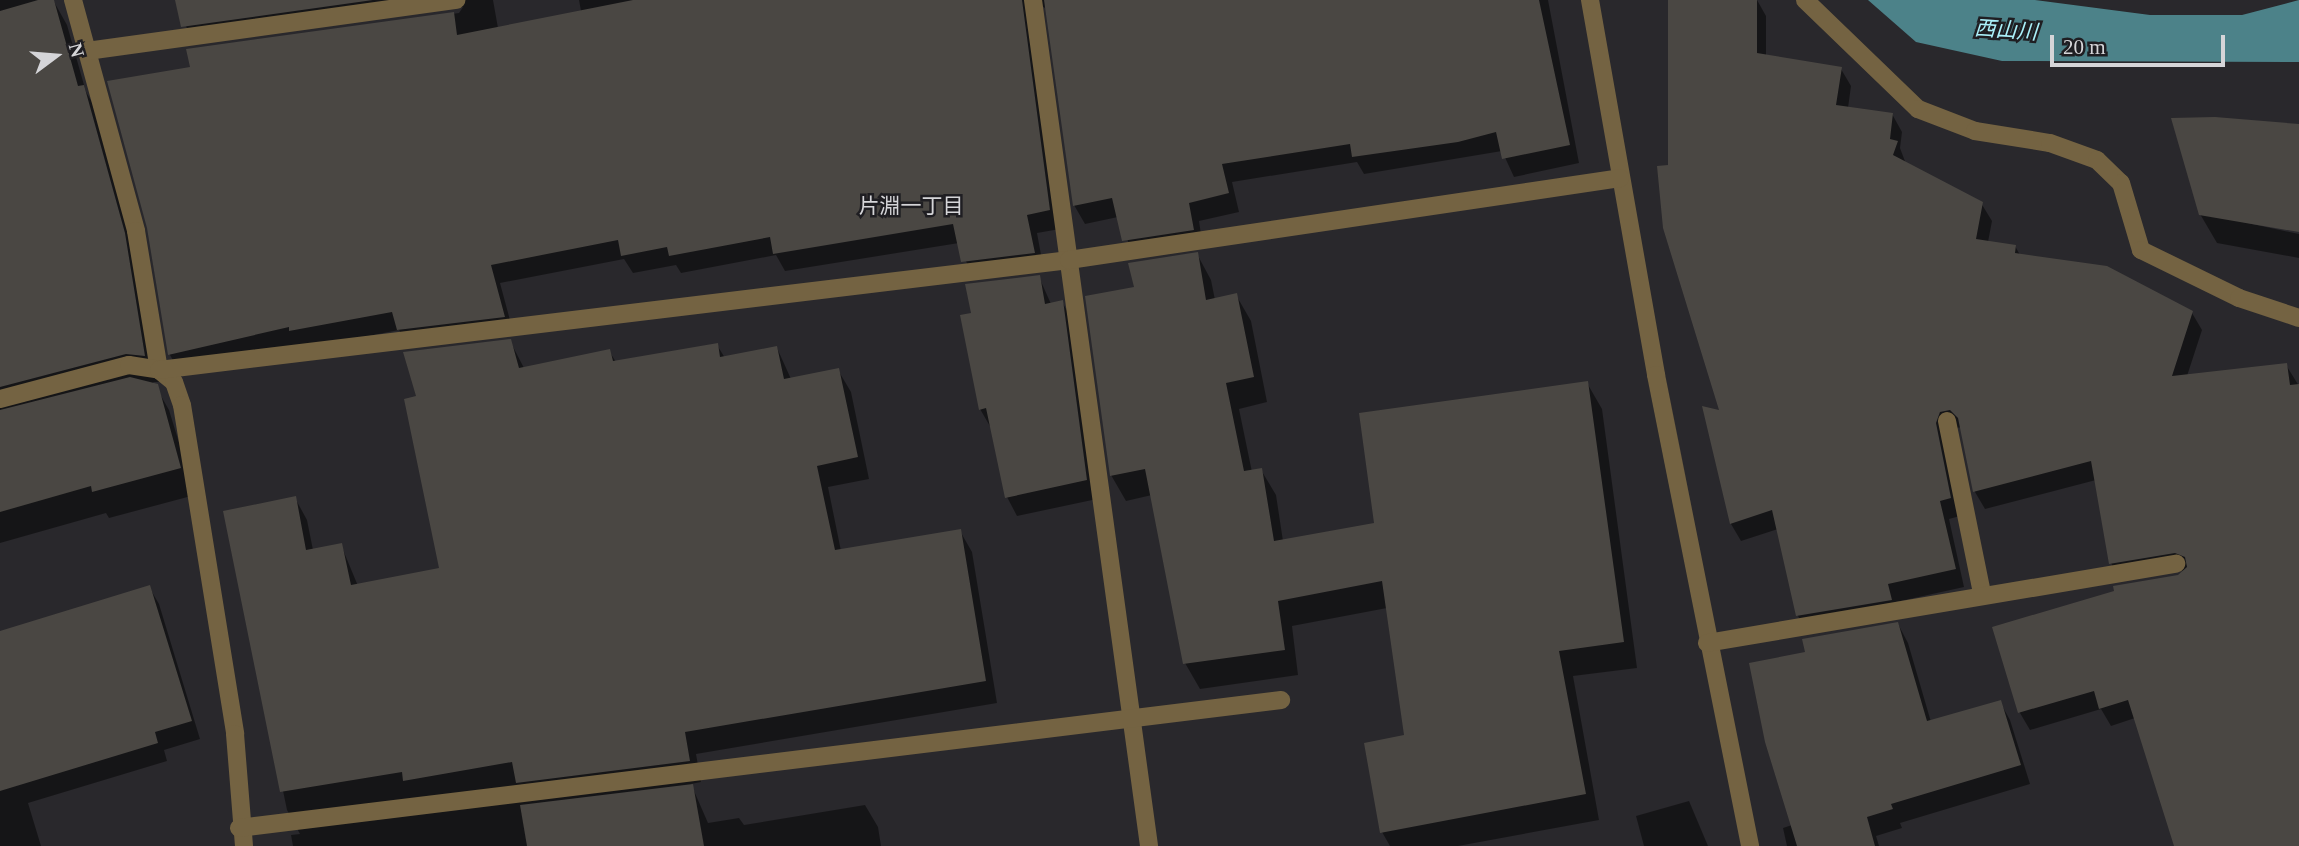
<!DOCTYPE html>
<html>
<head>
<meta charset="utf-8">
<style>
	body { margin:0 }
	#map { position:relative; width:2299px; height:846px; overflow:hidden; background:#29282c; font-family:"Times New Roman","Noto Sans JP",serif }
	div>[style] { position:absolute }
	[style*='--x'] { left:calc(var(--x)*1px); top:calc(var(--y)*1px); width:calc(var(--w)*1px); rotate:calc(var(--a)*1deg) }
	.water>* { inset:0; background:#4c8289 }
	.shadow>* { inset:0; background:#0007 }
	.building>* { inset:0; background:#4a4743 }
	.minor>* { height:18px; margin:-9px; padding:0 9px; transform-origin:9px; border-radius:9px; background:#746342 }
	span { translate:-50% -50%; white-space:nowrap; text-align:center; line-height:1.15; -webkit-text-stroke:5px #1f1e22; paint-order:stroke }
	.water-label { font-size:21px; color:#abf1fa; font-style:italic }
	.neighbourhood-label { font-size:21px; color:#d5d5d8 }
	.north { position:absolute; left:21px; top:21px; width:70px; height:70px; -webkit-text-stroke:5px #1f1e22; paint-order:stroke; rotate:74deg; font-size:19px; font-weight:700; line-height:28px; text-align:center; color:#d5d5d8 }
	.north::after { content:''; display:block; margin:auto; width:24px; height:32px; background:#d5d5d8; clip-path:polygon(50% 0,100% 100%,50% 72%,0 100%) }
	.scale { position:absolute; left:2050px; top:35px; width:175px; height:32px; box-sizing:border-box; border:4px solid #d5d5d8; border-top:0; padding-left:9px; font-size:21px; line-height:24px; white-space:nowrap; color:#d5d5d8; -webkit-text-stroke:5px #1f1e22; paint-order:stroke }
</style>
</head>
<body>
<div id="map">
	<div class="water">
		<div style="clip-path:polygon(1868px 0,2035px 0,2150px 15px,2242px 15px,2299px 0,2299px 62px,2002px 61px,1916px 42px)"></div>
	</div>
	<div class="shadow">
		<div style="clip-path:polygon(0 0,53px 0,67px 25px,86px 92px,99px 114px,139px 262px,159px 382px,153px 382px,169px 410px,195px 495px,109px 518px,106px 513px,0 543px)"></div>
		<div style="clip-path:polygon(176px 0,493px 0,498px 28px,581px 11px,579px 0,1548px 0,1579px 163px,1514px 177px,1502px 151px,1364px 174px,1357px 162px,1232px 182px,1239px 212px,1199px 221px,1203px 248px,1135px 258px,1118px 217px,1085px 224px,1074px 205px,1048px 10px,1042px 6px,1060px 229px,1037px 233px,1044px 271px,973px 279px,959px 243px,785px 271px,776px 255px,681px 273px,676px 265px,633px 273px,624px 259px,500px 283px,514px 335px,409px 347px,399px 330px,180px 373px,170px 355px,149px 228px,192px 68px,188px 50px,459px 13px,463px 7px,193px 44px)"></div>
		<div style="clip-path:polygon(1670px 0,1757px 0,1766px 16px,1766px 57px,1841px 69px,1851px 86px,1848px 108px,1892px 114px,1902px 132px,1900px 148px,1906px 164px,1981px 203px,1992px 221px,1988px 242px,2015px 246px,2020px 255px,2192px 313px,2202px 330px,2187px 376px,2286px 365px,2299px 386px,2299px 846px,2175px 846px,2135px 718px,2111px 726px,2101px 709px,2030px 730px,2020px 713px,1994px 628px,2179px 577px,2187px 570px,2121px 581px,2111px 563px,2096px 480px,1985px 509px,1975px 492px,1962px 427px,1950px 429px,1960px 516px,1949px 519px,1964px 587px,1896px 602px,1901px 618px,1808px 633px,1798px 616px,1778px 529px,1741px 541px,1731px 524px,1704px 409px,1721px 412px,1669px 166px)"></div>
		<div style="clip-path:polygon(2299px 126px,2299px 230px,2206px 214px,2299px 234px,2299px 258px,2217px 243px,2200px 214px)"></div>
		<div style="clip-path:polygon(1197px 254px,1211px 280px,1215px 300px,1236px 295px,1251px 321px,1267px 402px,1239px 409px,1252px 472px,1261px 470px,1276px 495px,1283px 541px,1376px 525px,1587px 383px,1602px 409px,1637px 668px,1573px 676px,1599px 820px,1458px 846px,1390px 846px,1382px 832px,1406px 737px,1387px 608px,1292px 626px,1298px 675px,1200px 689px,1185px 663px,1152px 495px,1126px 501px,1111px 475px,1136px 288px)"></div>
		<div style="clip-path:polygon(1039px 277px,1051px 304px,1062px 302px,1073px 321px,1097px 499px,1017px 516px,1007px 497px,991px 428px,980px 409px,974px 314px)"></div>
		<div style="clip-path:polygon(510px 341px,524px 368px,609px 351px,616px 362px,717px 345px,725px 358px,777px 348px,791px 379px,838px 370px,851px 392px,869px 479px,828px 487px,841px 551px,960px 531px,972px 552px,997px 703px,696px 754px,701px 782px,691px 784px,708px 823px,739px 818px,744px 825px,865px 805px,878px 827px,881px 846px,293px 846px,291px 835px,300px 834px,287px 810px,225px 512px,295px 498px,307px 520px,313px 550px,341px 545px,358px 586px,441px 569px,418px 398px)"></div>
		<div style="clip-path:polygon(149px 587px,159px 604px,200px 739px,164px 750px,167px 761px,28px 803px,41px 846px,0 846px,0 633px)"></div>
		<div style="clip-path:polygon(1898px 624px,1908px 643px,1931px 722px,2000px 702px,2010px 720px,2030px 784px,1900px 823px,1902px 828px,1876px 836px,1879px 846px,1787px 846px,1783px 828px,1792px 825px,1807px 654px)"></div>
		<div style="clip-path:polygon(1689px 801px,1708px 846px,1644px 846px,1636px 816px)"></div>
	</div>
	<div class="building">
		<div style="clip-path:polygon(38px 0,54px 0,78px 86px,84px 85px,125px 233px,145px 356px,126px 354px,0 387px,0 11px)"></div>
		<div style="clip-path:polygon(175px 0,373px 0,181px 27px)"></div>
		<div style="clip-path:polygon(633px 0,1022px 0,1050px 210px,1027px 215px,1035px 253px,961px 262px,953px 224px,773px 254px,770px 237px,669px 256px,667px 247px,621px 256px,618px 240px,491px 265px,505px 317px,397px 330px,392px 312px,289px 331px,289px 327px,168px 355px,147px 228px,107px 81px,190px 67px,186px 49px,454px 12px,457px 35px)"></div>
		<div style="clip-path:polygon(1044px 0,1539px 0,1570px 145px,1502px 159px,1496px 132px,1458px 142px,1352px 157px,1350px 144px,1222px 164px,1229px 193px,1189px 203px,1194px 230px,1122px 241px,1112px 198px,1073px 206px)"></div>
		<div style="clip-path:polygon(1668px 0,1757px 0,1757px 53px,1842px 67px,1836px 105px,1893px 113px,1890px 139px,1898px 141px,1893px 155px,1983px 202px,1976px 239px,2016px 245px,2015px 253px,2107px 266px,2193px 311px,2172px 376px,2287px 363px,2290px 385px,2299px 384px,2299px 846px,2174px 846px,2128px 700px,2099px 709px,2094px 691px,2018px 713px,1992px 627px,2114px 591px,2113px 586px,2178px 575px,2187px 567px,2185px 557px,2175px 553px,2109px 564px,2091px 461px,1973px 492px,1958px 418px,1950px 410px,1940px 412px,1936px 423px,1951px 498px,1940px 501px,1956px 569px,1888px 584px,1892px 600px,1796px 616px,1772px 510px,1730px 524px,1702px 406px,1719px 410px,1663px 228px,1657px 166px,1668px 165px)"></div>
		<div style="clip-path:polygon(2215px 117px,2299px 124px,2299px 232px,2199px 215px,2171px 118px)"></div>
		<div style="clip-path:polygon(1198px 252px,1206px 300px,1237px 293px,1254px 377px,1226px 383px,1244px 471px,1262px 468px,1274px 541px,1374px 523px,1359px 413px,1588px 381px,1624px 642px,1559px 651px,1586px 794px,1380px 833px,1364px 743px,1404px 735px,1382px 581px,1278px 601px,1285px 650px,1183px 664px,1145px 469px,1110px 476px,1085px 296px,1134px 287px,1128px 263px)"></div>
		<div style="clip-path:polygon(1040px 275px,1045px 304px,1063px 300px,1087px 480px,1005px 498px,986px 408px,979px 410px,960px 315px,971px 313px,965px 284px)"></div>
		<div style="clip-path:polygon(511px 339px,519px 368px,610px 349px,613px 361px,718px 343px,720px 357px,777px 346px,784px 379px,839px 368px,858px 457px,817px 466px,835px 550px,961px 529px,986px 681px,685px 732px,690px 761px,516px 783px,512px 762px,403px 781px,402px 772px,280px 792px,223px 511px,296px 496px,306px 550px,342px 543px,351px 585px,439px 568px,404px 399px,416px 396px,403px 352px)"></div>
		<div style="clip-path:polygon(130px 377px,158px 384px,181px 468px,92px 492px,91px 486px,0 512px,0 410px)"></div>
		<div style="clip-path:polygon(150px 585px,192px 721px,155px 732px,158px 743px,0 791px,0 631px)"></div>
		<div style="clip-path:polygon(1898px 622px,1927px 721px,2001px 700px,2021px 765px,1891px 804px,1893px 809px,1867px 817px,1875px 846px,1797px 846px,1765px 742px,1749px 663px,1805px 652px,1802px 639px)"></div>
		<div style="clip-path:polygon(693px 784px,704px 846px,527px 846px,520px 805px)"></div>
	</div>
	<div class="minor">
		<div style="--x:73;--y:0;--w:239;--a:74.7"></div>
		<div style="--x:136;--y:231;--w:141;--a:80.6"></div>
		<div style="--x:159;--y:370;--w:19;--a:39"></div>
		<div style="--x:174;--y:382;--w:24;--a:71"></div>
		<div style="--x:182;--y:405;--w:333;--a:80.8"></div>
		<div style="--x:235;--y:734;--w:112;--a:85.4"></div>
		<div style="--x:1033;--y:0;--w:854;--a:82.19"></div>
		<div style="--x:1590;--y:0;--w:381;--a:80"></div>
		<div style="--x:1656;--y:375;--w:480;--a:78.7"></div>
		<div style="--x:1805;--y:0;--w:157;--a:44"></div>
		<div style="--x:1918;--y:109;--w:61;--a:21.1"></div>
		<div style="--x:1975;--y:131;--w:76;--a:9.1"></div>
		<div style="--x:2050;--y:143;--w:50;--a:19.9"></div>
		<div style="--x:2097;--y:160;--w:33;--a:44"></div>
		<div style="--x:2121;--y:183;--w:70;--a:73.4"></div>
		<div style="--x:2141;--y:250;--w:109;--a:26.1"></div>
		<div style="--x:2239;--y:298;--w:63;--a:18.4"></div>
		<div style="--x:87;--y:51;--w:373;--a:-7.9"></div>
		<div style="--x:0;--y:399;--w:133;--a:-14.8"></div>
		<div style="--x:129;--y:365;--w:30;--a:9"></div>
		<div style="--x:159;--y:370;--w:917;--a:-6.89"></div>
		<div style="--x:1069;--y:260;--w:557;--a:-8.46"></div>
		<div style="--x:1947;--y:421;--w:176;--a:78.5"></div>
		<div style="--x:1707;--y:643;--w:476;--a:-9.6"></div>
		<div style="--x:239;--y:828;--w:1050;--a:-7"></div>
	</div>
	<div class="water-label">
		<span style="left:2006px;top:30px;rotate:4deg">西山川</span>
	</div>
	<div class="neighbourhood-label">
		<span style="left:911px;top:206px">片淵一丁目</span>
	</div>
	<div class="north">N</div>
	<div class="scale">20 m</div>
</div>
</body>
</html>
